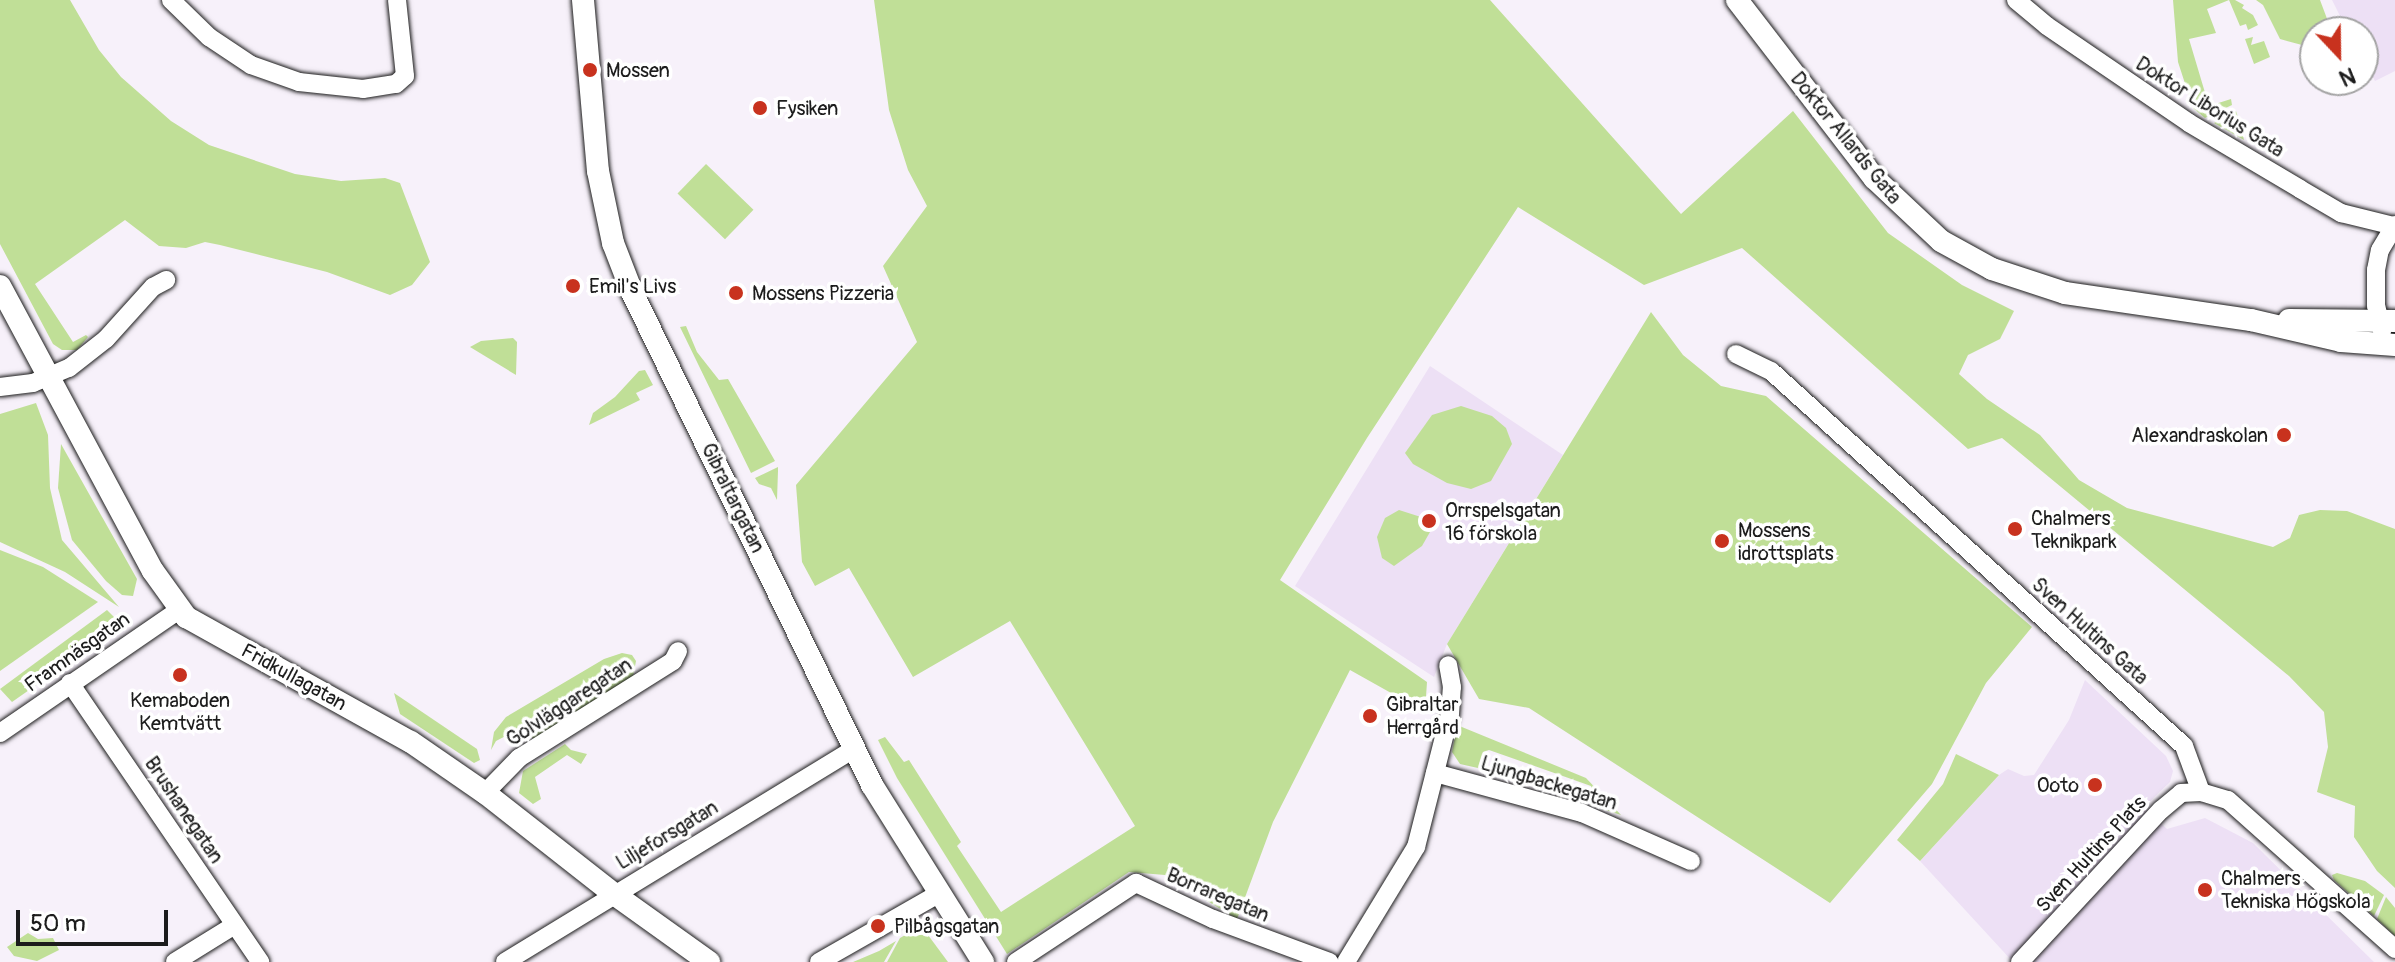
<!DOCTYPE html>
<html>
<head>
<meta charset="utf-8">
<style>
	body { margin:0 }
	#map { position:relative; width:2395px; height:962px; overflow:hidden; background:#f7f1fa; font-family:Pangolin,sans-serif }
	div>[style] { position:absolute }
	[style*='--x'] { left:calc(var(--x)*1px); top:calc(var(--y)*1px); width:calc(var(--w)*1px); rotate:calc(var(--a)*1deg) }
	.built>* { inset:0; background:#ede0f5 }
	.green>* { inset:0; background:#c0df97; transform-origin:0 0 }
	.roads { filter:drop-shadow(0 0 2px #1c1c1c) drop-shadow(0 0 2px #1c1c1c) }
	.minor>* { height:18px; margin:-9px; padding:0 9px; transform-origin:9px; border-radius:9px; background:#fff }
	.tertiary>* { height:22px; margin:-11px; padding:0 11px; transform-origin:11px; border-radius:11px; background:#fff }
	.dots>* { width:22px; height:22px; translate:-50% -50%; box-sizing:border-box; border:4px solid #fff; border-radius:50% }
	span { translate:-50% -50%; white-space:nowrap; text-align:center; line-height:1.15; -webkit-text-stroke:7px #fff; paint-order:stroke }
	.poi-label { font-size:20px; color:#1c1c1c }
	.left { translate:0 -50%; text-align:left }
	.right { translate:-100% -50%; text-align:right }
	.street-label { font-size:20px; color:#1c1c1c }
	.north { position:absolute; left:2299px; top:16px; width:80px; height:80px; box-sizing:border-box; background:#fff; border:2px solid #a4a4a4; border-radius:50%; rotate:158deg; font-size:22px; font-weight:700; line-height:32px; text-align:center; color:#1c1c1c }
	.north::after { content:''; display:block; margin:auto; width:28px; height:36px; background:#c8321e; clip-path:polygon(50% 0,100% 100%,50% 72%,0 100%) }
	.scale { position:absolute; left:16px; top:910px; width:152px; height:36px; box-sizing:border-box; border:4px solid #1c1c1c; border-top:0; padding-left:10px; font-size:24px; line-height:28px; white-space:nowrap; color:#1c1c1c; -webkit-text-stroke:6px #fff; paint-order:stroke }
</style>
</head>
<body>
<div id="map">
	<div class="built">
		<div style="clip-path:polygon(2332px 0,2395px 0,2395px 71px,2375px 81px,2363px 59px,2363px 32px,2348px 32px)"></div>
		<div style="clip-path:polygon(1430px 366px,1563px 455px,1447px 644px,1434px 677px,1295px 586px)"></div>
		<div style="clip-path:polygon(2085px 680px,2166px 756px,2173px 771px,2170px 782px,2144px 807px,2167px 829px,2205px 818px,2253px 843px,2374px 962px,2013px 962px,1920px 861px,1999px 775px,2008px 769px,2024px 776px,2034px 775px,2069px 720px)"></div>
	</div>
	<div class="green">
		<div style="clip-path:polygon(0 0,70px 0,99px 50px,121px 77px,171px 121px,209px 145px,295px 174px,341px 181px,385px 178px,400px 183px,430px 262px,412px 285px,390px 295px,327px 272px,220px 245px,205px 242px,186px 248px,159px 246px,125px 220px,35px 284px,73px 342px,86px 335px,88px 337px,77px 350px,62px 350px,53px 344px,0 244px)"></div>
		<div style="clip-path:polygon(874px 0,1490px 0,1681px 214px,1793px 111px,1888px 233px,1962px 285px,2014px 311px,2000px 339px,1968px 355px,1959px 374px,1987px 399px,2040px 435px,2079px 480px,2127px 508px,2273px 547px,2290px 538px,2299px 515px,2320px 510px,2347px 511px,2395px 529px,2395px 888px,2377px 871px,2354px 837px,2355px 806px,2317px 792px,2328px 747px,2324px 712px,2289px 676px,2002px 438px,1968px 449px,1742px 248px,1644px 285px,1518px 207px,1367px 438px,1280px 580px,1427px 682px,1425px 712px,1350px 670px,1273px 822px,1237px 919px,1165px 875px,1129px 872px,1007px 954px,897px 778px,878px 740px,885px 737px,904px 762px,909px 760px,961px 842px,957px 846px,1001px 912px,1135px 826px,1010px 621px,913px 677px,849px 568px,815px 586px,802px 562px,796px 485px,917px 342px,883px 266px,927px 206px,908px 170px,889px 110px)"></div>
		<div style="clip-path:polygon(2173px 0,2235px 0,2244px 5px,2242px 8px,2253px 15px,2258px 25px,2248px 30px,2246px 24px,2240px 26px,2229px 0,2207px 9px,2216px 33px,2189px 39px,2209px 106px,2231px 99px,2232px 105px,2205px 118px,2193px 108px,2178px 62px)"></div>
		<div style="clip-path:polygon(2256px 0,2320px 0,2332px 32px,2315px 32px,2315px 42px,2302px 45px,2280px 39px,2263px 5px)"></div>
		<div style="clip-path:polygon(2253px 37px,2251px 45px,2264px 41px,2270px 57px,2254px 64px,2245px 39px)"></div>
		<div style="clip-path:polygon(2236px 111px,2240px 124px,2244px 140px,2214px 123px)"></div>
		<div style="left:706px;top:164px;width:66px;height:41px;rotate:44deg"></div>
		<div style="clip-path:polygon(1651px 312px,1683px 355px,1721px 386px,1766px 396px,2032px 627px,1986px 683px,1932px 784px,1830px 903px,1529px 708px,1479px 699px,1447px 644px)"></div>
		<div style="clip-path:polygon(686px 326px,697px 352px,719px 380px,728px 379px,775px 461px,751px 473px,680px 327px)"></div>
		<div style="clip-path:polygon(513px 338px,517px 342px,516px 375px,470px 347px,481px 341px)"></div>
		<div style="clip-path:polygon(645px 370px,653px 385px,636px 393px,640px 400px,589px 425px,593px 413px,615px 397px,639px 371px)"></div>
		<div style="clip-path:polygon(36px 403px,48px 435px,50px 488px,62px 540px,119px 607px,65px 572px,0 542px,0 414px)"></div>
		<div style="clip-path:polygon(1461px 406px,1492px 416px,1506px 428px,1512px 444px,1491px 481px,1471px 489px,1447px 483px,1413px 464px,1405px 453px,1432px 415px)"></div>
		<div style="clip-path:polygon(61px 444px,137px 579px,133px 596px,122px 595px,106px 581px,72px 540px,58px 488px)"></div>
		<div style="clip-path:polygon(778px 467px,778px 471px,777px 500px,771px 488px,759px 484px,755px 478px)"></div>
		<div style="clip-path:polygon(1399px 510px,1424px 518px,1430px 532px,1422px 546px,1394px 566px,1382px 558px,1377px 537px,1385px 518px)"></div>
		<div style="clip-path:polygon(0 550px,43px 567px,98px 602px,0 671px)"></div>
		<div style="clip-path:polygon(107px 610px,122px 625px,12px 702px,0 689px)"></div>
		<div style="clip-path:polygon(622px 653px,632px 655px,636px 661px,632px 682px,535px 740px,521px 728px,496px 741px,491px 750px,494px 732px,506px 717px,604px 659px)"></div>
		<div style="clip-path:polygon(394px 693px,477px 749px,480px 760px,474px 763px,400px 714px)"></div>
		<div style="clip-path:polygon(1457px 725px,1586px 778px,1621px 815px,1590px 805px,1591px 786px,1489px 750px,1483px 752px,1478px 768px,1460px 764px,1452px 752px)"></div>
		<div style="clip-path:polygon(565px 744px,571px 750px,587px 754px,581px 764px,567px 755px,535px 777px,541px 799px,533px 804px,519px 793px,523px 771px)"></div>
		<div style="clip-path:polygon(1956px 754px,1999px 775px,1920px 861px,1897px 840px,1943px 784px)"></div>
		<div style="clip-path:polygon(2337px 873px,2365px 881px,2384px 895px,2374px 916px,2334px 880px,2332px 875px)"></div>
		<div style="clip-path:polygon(2386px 897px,2395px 908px,2395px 936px,2377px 919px)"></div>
		<div style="clip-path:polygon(28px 933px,38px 939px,53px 938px,59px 950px,37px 961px,14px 956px,7px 947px)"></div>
		<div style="clip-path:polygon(907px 934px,928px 935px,948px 962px,887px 962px,900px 938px)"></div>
		<div style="clip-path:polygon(896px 941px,884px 962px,853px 962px,879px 951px)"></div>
	</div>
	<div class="roads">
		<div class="minor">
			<div style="--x:171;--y:0;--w:53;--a:44.2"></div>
			<div style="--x:209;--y:37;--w:50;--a:33.7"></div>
			<div style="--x:251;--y:65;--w:51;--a:19.5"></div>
			<div style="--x:299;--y:82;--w:64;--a:6.2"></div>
			<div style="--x:363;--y:89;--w:33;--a:-9"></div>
			<div style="--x:396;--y:84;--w:12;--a:-42"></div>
			<div style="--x:405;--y:76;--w:76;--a:-96"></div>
			<div style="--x:2016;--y:0;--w:40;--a:40"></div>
			<div style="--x:2047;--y:26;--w:172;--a:34.3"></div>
			<div style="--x:2189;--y:123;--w:129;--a:30.7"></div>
			<div style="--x:2300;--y:189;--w:48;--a:30.3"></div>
			<div style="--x:2341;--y:213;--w:55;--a:13.8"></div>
			<div style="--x:2382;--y:331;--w:26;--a:-103"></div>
			<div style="--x:2376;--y:306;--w:36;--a:-90"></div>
			<div style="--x:2376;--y:270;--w:20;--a:-79"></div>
			<div style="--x:2380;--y:250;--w:29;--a:-59"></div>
			<div style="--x:1736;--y:354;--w:39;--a:26"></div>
			<div style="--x:1771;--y:371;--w:558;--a:42.24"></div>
			<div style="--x:2184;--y:746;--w:49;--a:69.7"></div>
			<div style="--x:0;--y:387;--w:33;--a:-7"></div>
			<div style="--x:33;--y:383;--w:39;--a:-23"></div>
			<div style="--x:69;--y:368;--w:47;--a:-38.1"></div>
			<div style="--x:106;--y:339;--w:70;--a:-47.9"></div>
			<div style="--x:153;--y:287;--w:15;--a:-28"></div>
			<div style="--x:70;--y:683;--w:338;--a:55.7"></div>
			<div style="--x:0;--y:733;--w:217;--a:-34.5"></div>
			<div style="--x:1435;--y:773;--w:152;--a:15.2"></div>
			<div style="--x:1582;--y:813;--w:119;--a:23.8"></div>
			<div style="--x:485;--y:793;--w:49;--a:-45.8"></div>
			<div style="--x:519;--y:758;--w:182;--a:-32.2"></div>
			<div style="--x:673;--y:661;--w:11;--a:-63"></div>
			<div style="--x:175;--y:962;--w:70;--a:-31.7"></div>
			<div style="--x:505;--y:962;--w:409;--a:-31.4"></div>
			<div style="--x:819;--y:962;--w:137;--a:-29.7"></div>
			<div style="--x:1016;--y:962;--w:144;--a:-33.4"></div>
			<div style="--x:1136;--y:883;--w:85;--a:25.1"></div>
			<div style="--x:1213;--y:919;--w:124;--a:20.3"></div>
			<div style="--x:1346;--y:962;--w:135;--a:-58.7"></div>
			<div style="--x:1416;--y:847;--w:137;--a:-75.7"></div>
			<div style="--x:1450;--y:714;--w:27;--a:-86"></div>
			<div style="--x:1452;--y:687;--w:22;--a:-100"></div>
			<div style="--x:2020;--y:962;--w:207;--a:-47.2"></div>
			<div style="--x:2161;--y:810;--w:26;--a:-40"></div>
			<div style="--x:2181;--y:793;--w:20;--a:-3"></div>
			<div style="--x:2201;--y:792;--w:28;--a:17"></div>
			<div style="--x:2228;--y:800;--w:224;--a:41.7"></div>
		</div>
		<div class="tertiary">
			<div style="--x:583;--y:0;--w:172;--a:85"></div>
			<div style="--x:598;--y:171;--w:74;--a:78.2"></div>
			<div style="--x:613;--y:243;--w:53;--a:68.8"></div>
			<div style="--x:632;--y:292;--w:548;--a:64.04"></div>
			<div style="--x:872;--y:785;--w:209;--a:57.9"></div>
			<div style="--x:1737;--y:0;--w:225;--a:52.4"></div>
			<div style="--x:1874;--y:178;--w:92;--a:43.2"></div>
			<div style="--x:1941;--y:241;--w:58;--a:28.8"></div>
			<div style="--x:1992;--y:269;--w:77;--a:18.2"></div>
			<div style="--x:2065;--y:293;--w:188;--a:8.3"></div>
			<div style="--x:2251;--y:320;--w:92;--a:13.1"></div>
			<div style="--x:2341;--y:341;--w:54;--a:4.2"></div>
			<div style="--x:0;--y:286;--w:323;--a:61.8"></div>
			<div style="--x:153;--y:571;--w:57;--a:54.3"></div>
			<div style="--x:186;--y:617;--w:257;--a:29.1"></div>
			<div style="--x:411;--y:742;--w:90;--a:34.6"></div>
			<div style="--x:485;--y:793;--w:164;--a:38.1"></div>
			<div style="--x:614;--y:894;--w:117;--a:35.6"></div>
			<div style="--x:2289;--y:320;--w:106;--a:0.5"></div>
		</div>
	</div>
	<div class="dots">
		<div style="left:590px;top:70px;background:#c8321e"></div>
		<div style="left:760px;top:108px;background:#c8321e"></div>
		<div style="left:573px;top:286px;background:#c8321e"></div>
		<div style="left:736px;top:293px;background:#c8321e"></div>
		<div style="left:2284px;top:435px;background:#c8321e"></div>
		<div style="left:1429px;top:521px;background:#c8321e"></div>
		<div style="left:2015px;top:529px;background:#c8321e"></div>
		<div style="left:1722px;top:541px;background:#c8321e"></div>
		<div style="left:180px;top:675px;background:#c8321e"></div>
		<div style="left:1370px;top:716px;background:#c8321e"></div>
		<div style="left:2095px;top:785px;background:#c8321e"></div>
		<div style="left:2205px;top:890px;background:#c8321e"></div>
		<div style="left:878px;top:926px;background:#c8321e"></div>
	</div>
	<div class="poi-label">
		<span class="left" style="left:606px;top:70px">Mossen</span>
		<span class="left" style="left:776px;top:108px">Fysiken</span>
		<span class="left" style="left:589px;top:286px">Emil's Livs</span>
		<span class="left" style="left:752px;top:293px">Mossens Pizzeria</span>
		<span class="right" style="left:2268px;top:435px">Alexandraskolan</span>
		<span class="left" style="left:1445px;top:522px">Orrspelsgatan<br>16 förskola</span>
		<span class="left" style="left:2031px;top:530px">Chalmers<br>Teknikpark</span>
		<span class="left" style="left:1738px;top:542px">Mossens<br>idrottsplats</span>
		<span style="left:180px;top:712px">Kemaboden<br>Kemtvätt</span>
		<span class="left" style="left:1386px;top:716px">Gibraltar<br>Herrgård</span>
		<span class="right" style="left:2079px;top:785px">Ooto</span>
		<span class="left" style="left:2221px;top:890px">Chalmers<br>Tekniska Högskola</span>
		<span class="left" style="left:894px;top:926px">Pilbågsgatan</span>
	</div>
	<div class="street-label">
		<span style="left:2210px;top:107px;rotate:32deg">Doktor Liborius Gata</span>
		<span style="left:1846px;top:138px;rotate:51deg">Doktor Allards Gata</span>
		<span style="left:733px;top:498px;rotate:64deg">Gibraltargatan</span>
		<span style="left:2090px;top:631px;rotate:42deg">Sven Hultins Gata</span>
		<span style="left:77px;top:652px;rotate:-35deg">Framnäsgatan</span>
		<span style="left:294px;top:677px;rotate:29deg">Fridkullagatan</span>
		<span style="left:569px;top:702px;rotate:-33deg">Golvläggaregatan</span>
		<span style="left:1549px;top:783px;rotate:17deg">Ljungbackegatan</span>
		<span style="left:184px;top:810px;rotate:56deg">Brushanegatan</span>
		<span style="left:667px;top:835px;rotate:-31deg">Liljeforsgatan</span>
		<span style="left:2091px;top:854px;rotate:-47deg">Sven Hultins Plats</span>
		<span style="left:1218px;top:895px;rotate:23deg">Borraregatan</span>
	</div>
	<div class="north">N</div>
	<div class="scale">50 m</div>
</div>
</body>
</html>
